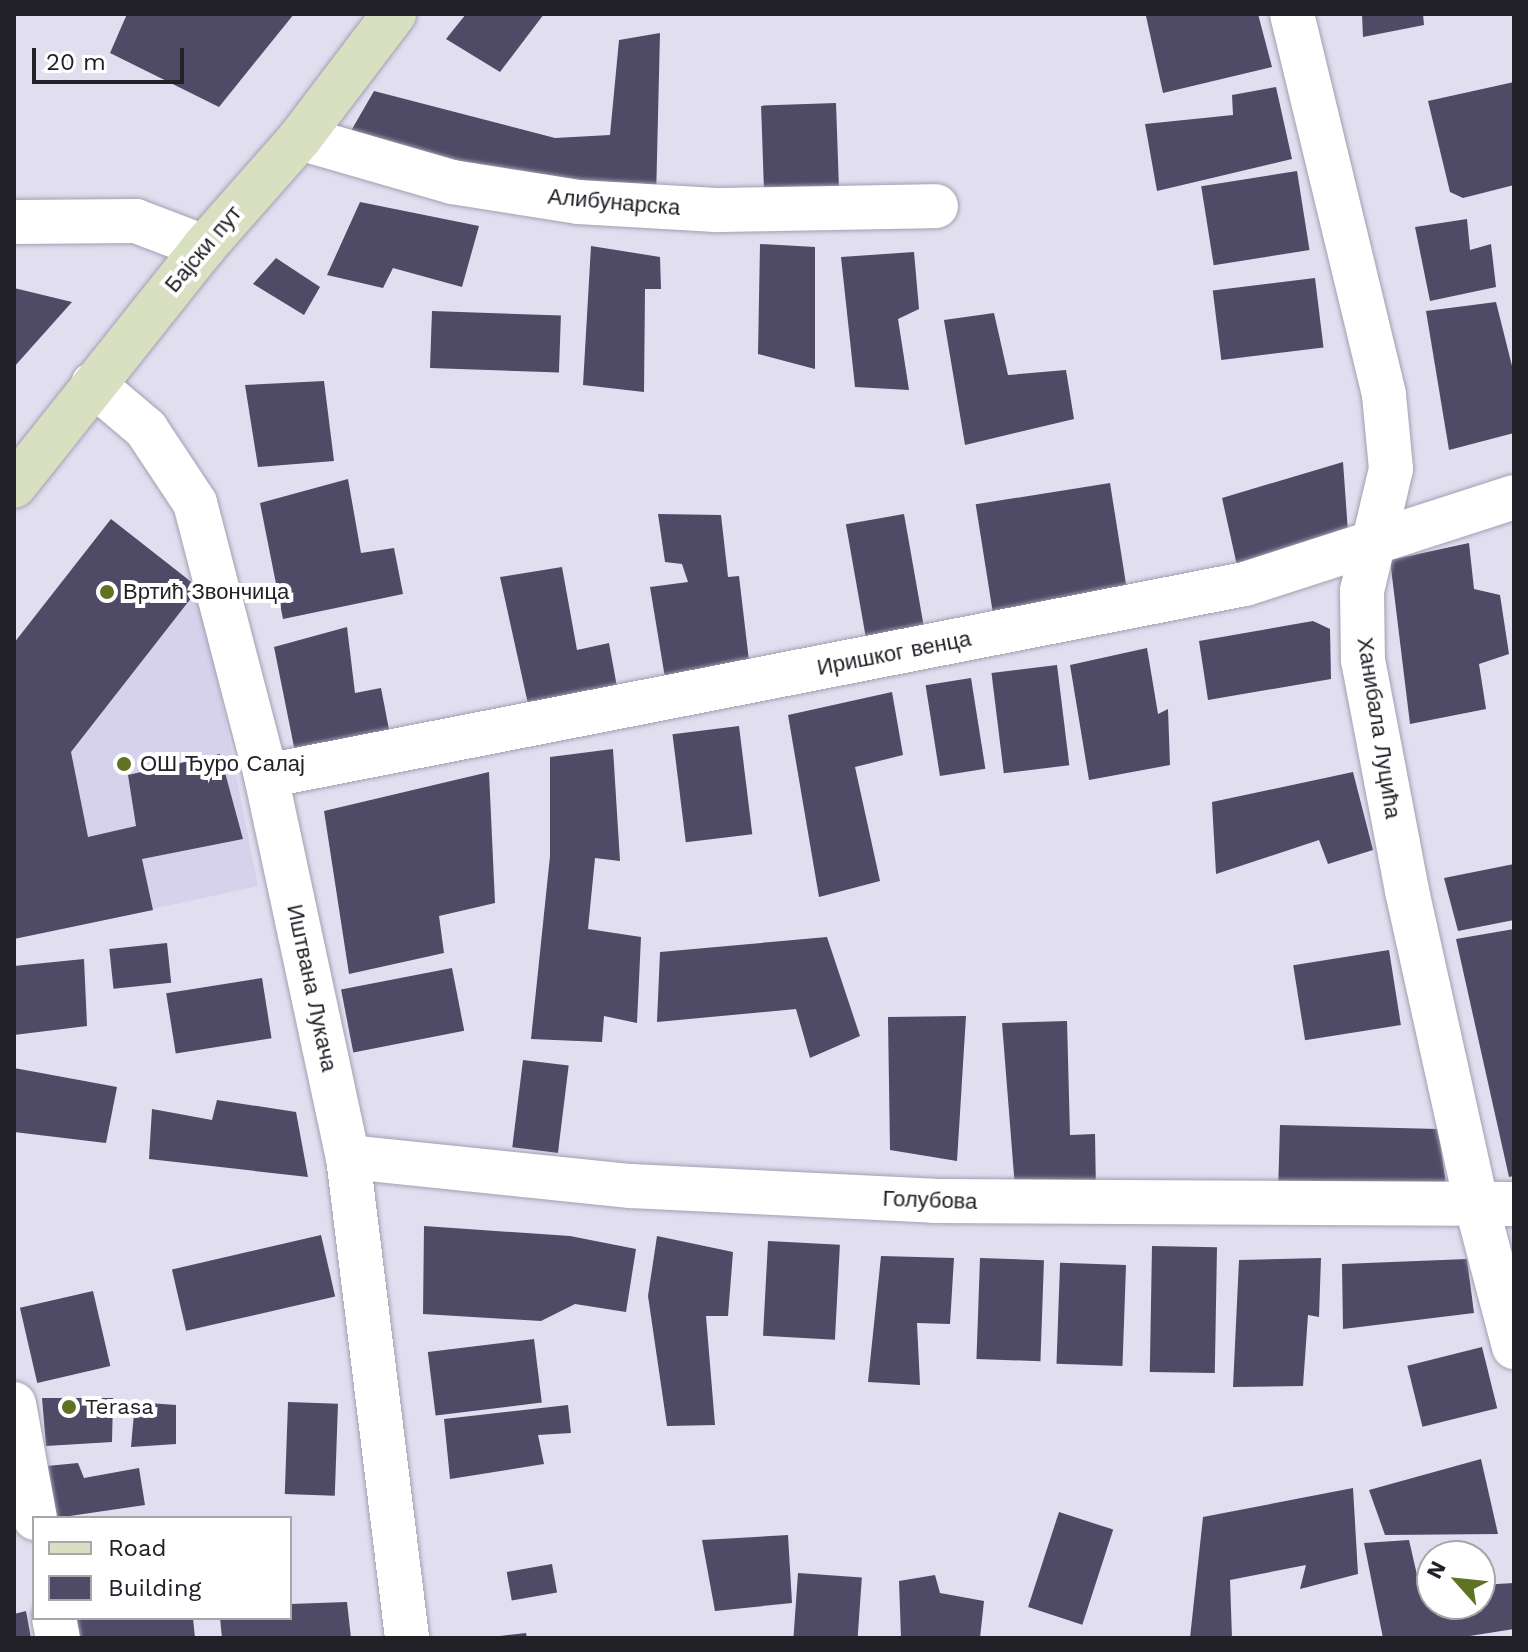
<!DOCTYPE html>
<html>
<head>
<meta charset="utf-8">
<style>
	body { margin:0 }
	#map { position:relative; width:1528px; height:1652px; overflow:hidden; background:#e1def0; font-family:"Work Sans",sans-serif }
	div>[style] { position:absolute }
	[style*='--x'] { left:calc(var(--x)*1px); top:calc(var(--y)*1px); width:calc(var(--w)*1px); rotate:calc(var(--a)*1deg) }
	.built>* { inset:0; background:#d6d2ec }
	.building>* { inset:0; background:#4f4a66; transform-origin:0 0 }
	.roads { filter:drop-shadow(0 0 2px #a19fb0) drop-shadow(0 0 2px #a19fb0) }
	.street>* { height:44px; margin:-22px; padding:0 22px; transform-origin:22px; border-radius:22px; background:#fff }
	.secondary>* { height:44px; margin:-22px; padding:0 22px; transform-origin:22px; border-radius:22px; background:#d8e0c1 }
	.dots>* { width:22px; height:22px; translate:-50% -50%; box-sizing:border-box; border:4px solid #fff; border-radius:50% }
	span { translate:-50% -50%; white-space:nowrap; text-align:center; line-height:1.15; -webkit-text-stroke:8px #fff; paint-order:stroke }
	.street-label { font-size:22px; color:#222128 }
	.poi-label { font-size:22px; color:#222128 }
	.left { translate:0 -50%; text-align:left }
	.frame { position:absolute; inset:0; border:16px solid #222128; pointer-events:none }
	.legend { position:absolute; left:32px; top:1516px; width:260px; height:104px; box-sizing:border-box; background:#fff; border:2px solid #a7a6a9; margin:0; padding:10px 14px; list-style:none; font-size:24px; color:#222128 }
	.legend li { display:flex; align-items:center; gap:16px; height:40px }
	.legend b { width:40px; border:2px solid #a7a6a9 }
	.north { position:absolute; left:1416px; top:1540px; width:80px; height:80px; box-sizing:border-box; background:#fff; border:2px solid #a7a6a9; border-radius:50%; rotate:297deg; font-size:22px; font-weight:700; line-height:32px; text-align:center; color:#222128 }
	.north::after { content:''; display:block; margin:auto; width:28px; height:36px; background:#607323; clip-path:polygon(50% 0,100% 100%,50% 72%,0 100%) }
	.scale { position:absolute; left:32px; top:48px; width:152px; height:36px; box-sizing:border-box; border:4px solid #222128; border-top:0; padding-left:10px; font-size:24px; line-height:28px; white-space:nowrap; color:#222128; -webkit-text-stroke:6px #fff; paint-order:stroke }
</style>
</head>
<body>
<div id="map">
	<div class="built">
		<div style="clip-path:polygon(111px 519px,199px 588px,258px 886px,14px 939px,14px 643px)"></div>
	</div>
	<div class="building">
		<div style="clip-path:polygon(127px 14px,294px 14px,219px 107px,110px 53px)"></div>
		<div style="clip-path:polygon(466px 14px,544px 14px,500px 72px,446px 39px)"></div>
		<div style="clip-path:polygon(1154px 14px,1258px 14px,1272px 67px,1163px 93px,1146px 16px)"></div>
		<div style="clip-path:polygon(1362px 14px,1423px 14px,1424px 25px,1363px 37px)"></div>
		<div style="clip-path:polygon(660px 33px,656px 199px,344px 143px,374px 91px,555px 138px,610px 135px,619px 40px)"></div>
		<div style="clip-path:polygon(1514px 82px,1514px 185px,1463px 198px,1450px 192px,1428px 101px)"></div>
		<div style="clip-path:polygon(1276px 87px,1292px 159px,1157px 191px,1145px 124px,1233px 115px,1232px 95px)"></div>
		<div style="left:836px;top:103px;width:94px;height:75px;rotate:88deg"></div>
		<div style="left:1297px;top:171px;width:80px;height:97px;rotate:81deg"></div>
		<div style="clip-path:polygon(360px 202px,479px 226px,462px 287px,393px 268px,383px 288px,327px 275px)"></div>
		<div style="clip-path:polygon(1467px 219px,1470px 250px,1491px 244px,1496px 287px,1430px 301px,1415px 227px)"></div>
		<div style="clip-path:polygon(760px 244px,815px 247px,815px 369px,758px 354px)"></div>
		<div style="clip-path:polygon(591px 246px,660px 257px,661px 289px,645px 289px,644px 392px,583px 385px)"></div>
		<div style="clip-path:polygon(914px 252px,919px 309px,898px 319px,909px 390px,855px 387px,841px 257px)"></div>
		<div style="clip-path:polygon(276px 258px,320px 287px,304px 315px,253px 284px)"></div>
		<div style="left:1315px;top:278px;width:70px;height:103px;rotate:83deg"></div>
		<div style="clip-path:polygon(14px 288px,72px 302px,14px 367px)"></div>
		<div style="clip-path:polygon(1496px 302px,1514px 374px,1514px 433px,1449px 450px,1426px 311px)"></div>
		<div style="left:432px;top:311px;width:129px;height:57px;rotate:2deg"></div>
		<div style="clip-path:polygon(994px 313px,1008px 375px,1066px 370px,1074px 419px,965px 445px,944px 320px)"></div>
		<div style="clip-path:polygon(324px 381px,334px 461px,258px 467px,245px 385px)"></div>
		<div style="clip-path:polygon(1343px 462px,1348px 532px,1238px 570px,1222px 498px)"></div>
		<div style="clip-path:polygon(348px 479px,361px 553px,394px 548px,403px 594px,283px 619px,260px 503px)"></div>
		<div style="left:1110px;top:483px;width:109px;height:136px;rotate:81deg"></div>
		<div style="clip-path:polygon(658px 514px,721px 515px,728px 577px,739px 576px,749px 661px,665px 678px,650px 587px,688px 582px,682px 564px,665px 562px)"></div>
		<div style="left:904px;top:514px;width:121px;height:59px;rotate:80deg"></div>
		<div style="clip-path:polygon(111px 519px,199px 588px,71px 752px,88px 837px,136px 826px,128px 775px,220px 754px,243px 839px,142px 859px,153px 910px,14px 939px,14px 643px)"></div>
		<div style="clip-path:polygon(1469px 543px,1474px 589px,1500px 595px,1509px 654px,1479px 664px,1486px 709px,1410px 724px,1390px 560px)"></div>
		<div style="clip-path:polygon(562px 567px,577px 650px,609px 643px,617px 687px,530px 713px,500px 577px)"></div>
		<div style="clip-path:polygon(1313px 621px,1330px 629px,1331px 679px,1208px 700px,1199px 641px)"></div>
		<div style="clip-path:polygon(347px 627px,355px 693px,381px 688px,391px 740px,297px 762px,274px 647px)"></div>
		<div style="clip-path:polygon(1147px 648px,1158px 714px,1168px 709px,1170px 765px,1089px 780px,1070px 665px)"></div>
		<div style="left:1057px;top:665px;width:101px;height:66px;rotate:83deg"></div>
		<div style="left:971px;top:678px;width:92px;height:46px;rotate:81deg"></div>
		<div style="clip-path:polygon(892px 692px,903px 755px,855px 767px,880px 881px,819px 897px,788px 715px)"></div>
		<div style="left:739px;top:726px;width:109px;height:67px;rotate:83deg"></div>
		<div style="clip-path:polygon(613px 749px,620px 861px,595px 858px,588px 929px,641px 937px,637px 1023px,604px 1016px,602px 1042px,531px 1039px,550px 856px,550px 757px)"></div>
		<div style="clip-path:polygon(489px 772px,495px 903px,439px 916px,444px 953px,349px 974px,324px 811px)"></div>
		<div style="clip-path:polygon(1353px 772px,1373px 850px,1328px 864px,1319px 840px,1216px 874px,1212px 802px)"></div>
		<div style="clip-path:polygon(1514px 864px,1514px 920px,1458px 931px,1444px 878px)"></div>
		<div style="clip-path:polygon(1514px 929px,1514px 1176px,1509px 1177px,1456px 939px)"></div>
		<div style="clip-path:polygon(827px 937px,860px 1036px,810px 1058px,796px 1009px,657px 1022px,660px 952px)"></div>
		<div style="left:167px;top:943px;width:40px;height:58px;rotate:84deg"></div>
		<div style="left:1389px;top:950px;width:76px;height:97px;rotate:81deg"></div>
		<div style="clip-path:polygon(84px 959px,87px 1026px,14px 1035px,14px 966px)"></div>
		<div style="left:452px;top:968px;width:64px;height:113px;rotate:79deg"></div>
		<div style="left:262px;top:978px;width:61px;height:97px;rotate:81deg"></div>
		<div style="clip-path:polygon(966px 1016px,957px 1161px,890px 1150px,888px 1017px)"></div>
		<div style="clip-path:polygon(1067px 1021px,1070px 1135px,1095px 1134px,1096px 1192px,1015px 1188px,1002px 1023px)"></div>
		<div style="left:523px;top:1060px;width:46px;height:88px;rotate:7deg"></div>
		<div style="clip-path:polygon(14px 1068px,117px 1087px,106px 1143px,14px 1132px)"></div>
		<div style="clip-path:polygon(217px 1100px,296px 1112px,308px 1177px,149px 1159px,152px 1109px,212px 1120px)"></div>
		<div style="clip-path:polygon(1280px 1125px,1438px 1129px,1447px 1190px,1278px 1193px)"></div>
		<div style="clip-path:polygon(424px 1226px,570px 1236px,636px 1249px,626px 1312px,575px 1304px,541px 1321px,423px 1314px)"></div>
		<div style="left:321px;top:1235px;width:63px;height:153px;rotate:77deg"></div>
		<div style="clip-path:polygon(657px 1236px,733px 1252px,728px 1316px,706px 1316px,715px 1425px,667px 1426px,648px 1296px)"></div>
		<div style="left:768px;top:1241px;width:72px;height:95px;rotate:3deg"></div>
		<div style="left:1152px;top:1246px;width:65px;height:126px;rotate:1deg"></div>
		<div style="clip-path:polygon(881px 1256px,954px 1258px,950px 1324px,917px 1323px,920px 1385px,868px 1382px)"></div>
		<div style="left:980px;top:1258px;width:64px;height:101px;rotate:2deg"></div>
		<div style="clip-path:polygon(1321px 1258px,1319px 1317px,1308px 1315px,1303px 1386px,1233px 1387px,1239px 1260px)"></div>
		<div style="clip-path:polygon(1467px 1259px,1474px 1313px,1343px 1329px,1342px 1264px)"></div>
		<div style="left:1126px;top:1265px;width:101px;height:66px;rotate:92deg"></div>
		<div style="left:93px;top:1291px;width:77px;height:75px;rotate:77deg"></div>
		<div style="left:534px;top:1339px;width:64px;height:107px;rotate:83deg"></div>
		<div style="left:1482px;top:1347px;width:63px;height:77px;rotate:76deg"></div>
		<div style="clip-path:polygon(42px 1398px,113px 1398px,112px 1442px,46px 1446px)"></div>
		<div style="clip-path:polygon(135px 1402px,176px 1405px,176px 1444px,131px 1447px)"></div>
		<div style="left:288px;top:1402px;width:50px;height:92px;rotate:2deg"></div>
		<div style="clip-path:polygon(568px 1405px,571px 1433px,538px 1435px,544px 1464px,450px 1479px,444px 1419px)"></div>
		<div style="clip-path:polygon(1481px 1459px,1498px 1534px,1385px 1535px,1369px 1490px)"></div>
		<div style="clip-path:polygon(78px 1463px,84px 1478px,139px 1468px,145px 1505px,56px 1518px,47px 1466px)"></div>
		<div style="clip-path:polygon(1353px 1488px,1358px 1574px,1300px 1589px,1306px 1565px,1230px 1580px,1232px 1638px,1190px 1638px,1203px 1517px)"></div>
		<div style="left:1059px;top:1512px;width:57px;height:100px;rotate:18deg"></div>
		<div style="clip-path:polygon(788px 1535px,792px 1603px,715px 1611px,702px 1540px)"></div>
		<div style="clip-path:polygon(1409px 1540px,1420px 1588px,1432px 1588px,1432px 1604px,1480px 1604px,1480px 1585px,1514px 1583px,1514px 1629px,1457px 1638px,1383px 1638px,1364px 1543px)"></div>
		<div style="left:552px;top:1564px;width:29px;height:46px;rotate:80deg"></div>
		<div style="left:798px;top:1573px;width:64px;height:65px;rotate:4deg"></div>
		<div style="clip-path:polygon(935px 1575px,940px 1593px,984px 1601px,980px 1638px,901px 1638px,899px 1581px)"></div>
		<div style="clip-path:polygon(347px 1602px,351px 1638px,222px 1638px,220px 1618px,290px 1618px,290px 1604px)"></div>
		<div style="clip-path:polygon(26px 1611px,31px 1638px,14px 1638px,14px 1614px)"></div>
		<div style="clip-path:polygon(94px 1618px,193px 1618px,195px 1638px,79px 1638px,76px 1620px)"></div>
		<div style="clip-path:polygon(526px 1633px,527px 1638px,501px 1638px,500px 1636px)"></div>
	</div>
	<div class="roads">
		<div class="street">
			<div style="--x:1292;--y:14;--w:392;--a:76.4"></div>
			<div style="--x:1384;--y:395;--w:74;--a:84.6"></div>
			<div style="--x:1391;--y:469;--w:125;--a:103.4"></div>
			<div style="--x:1362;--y:591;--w:69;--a:89.2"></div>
			<div style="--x:1363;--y:660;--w:235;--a:79.2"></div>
			<div style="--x:1407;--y:891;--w:324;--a:77.5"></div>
			<div style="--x:1477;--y:1207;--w:145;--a:75.2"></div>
			<div style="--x:300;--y:138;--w:158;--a:16.1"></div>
			<div style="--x:452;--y:182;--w:128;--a:9"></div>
			<div style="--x:578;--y:202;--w:138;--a:3.3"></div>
			<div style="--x:716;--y:210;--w:220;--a:-1"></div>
			<div style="--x:14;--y:222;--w:122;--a:-0.5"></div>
			<div style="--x:136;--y:221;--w:73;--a:20.9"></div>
			<div style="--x:93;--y:384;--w:70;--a:40.3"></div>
			<div style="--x:146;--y:429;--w:89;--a:56.5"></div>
			<div style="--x:195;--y:503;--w:282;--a:75.4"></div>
			<div style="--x:266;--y:776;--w:390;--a:77.9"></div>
			<div style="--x:348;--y:1157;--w:485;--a:83"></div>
			<div style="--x:266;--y:776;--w:998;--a:-11.1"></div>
			<div style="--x:1245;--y:584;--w:283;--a:-17.9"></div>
			<div style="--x:348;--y:1157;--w:284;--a:5.9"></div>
			<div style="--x:631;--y:1186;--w:303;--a:2.8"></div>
			<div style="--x:934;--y:1201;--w:580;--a:0.3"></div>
			<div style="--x:14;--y:1404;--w:116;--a:79.6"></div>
			<div style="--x:54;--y:1618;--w:20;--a:79"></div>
		</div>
		<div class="secondary">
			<div style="--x:14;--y:486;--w:305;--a:-51.5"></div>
			<div style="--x:204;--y:247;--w:145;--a:-48.6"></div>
			<div style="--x:300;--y:138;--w:156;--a:-52.8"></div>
		</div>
	</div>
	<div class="dots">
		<div style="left:107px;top:592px;background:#607323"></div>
		<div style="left:124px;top:764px;background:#607323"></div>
		<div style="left:69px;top:1407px;background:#607323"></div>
	</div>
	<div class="street-label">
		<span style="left:614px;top:202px;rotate:5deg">Алибунарска</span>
		<span style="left:203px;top:249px;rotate:-50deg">Бајски пут</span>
		<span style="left:894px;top:653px;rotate:-11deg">Иришког венца</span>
		<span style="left:1379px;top:728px;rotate:81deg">Ханибала Луцића</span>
		<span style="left:312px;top:988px;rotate:78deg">Иштвана Лукача</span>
		<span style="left:930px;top:1200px;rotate:2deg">Голубова</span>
	</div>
	<div class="poi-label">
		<span class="left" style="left:123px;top:592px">Вртић Звончица</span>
		<span class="left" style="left:140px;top:764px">ОШ Ђуро Салај</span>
		<span class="left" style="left:85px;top:1407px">Terasa</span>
	</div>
	<div class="frame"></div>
	<ul class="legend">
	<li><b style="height:10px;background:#d8e0c1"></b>Road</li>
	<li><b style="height:22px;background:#4f4a66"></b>Building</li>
	</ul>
	<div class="north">N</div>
	<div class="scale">20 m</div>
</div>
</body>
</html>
